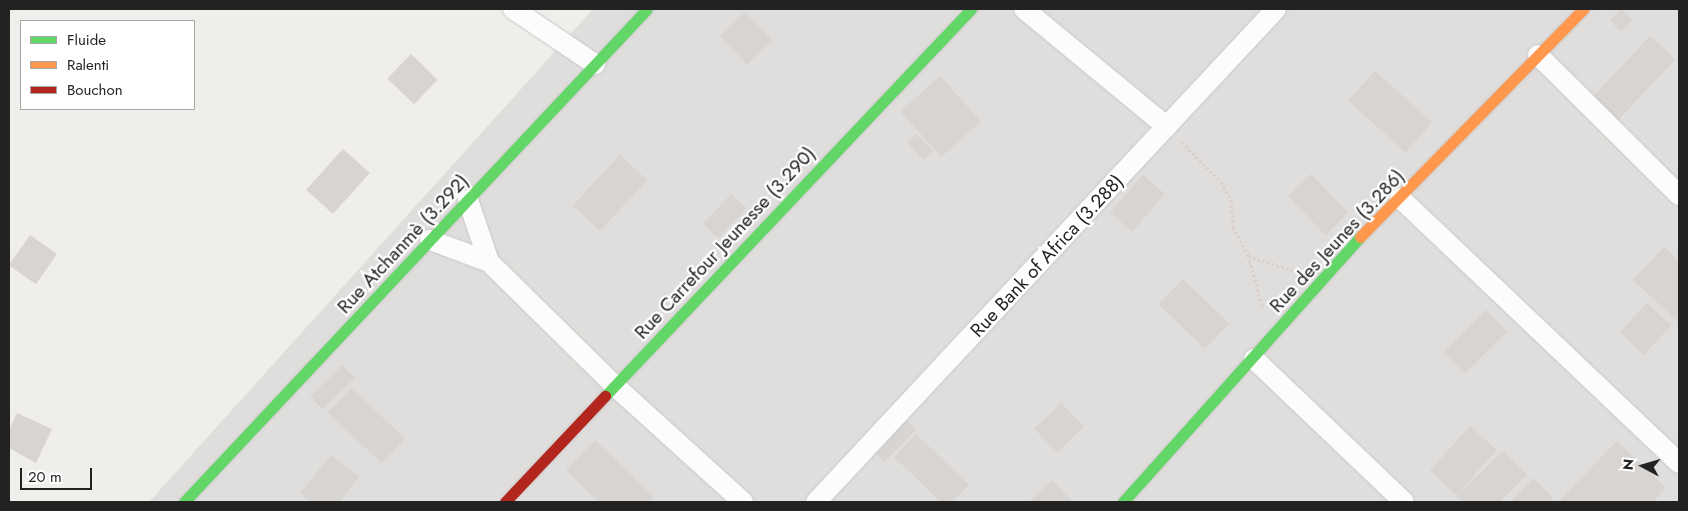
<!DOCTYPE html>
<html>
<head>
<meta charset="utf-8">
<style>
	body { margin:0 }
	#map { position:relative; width:1688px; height:511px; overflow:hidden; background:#f0eeeb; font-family:Jost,sans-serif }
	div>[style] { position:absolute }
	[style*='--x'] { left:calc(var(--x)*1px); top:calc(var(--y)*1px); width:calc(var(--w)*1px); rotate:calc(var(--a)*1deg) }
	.residential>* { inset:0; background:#dfdedc }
	.building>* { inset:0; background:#d7d4d2; transform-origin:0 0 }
	.path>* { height:3px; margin-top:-1.5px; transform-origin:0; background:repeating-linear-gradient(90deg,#dccecd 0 2.5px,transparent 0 5px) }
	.roads { filter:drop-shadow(0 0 1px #c9c8c7) drop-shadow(0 0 1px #c9c8c7) }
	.street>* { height:20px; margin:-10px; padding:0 10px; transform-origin:10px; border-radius:10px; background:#fdfcfc }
	.fast>* { height:11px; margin:-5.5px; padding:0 5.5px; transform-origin:5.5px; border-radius:5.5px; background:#63d668 }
	.slow>* { height:11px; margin:-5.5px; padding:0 5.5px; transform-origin:5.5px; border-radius:5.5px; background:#ff974d }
	.jam>* { height:11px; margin:-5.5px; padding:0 5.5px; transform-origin:5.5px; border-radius:5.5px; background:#b3261e }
	span { translate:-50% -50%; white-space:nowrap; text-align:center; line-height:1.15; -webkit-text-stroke:4.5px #fff; paint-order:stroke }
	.street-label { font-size:19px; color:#222 }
	.frame { position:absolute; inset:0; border:10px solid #222; pointer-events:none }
	.legend { position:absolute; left:20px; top:20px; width:175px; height:90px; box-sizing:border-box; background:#fff; border:1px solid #a7a7a7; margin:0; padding:6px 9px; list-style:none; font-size:15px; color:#222 }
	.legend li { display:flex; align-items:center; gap:10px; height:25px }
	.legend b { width:25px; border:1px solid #a7a7a7 }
	.north { position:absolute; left:1618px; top:441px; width:50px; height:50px; -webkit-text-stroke:4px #fff; paint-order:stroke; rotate:276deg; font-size:14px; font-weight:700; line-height:20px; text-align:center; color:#222 }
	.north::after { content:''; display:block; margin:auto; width:18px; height:22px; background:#222; clip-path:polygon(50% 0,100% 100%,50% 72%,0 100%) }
	.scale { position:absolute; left:20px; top:468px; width:72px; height:22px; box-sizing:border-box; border:2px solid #222; border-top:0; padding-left:6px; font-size:15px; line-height:18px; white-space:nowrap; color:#222; -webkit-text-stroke:4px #fff; paint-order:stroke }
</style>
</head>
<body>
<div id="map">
	<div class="residential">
		<div style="clip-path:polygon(593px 9px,1679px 9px,1679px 502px,149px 502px)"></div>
	</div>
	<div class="building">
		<div style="left:1621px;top:9px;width:16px;height:16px;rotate:45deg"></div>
		<div style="left:745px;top:12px;width:39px;height:35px;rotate:46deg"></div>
		<div style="left:1650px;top:36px;width:34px;height:91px;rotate:43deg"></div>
		<div style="left:411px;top:54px;width:37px;height:34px;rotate:44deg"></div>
		<div style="left:1375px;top:71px;width:77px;height:40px;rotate:42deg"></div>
		<div style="left:940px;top:76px;width:61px;height:53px;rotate:48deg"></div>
		<div style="left:917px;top:134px;width:23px;height:13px;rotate:47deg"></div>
		<div style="left:343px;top:149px;width:36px;height:55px;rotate:42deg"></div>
		<div style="left:620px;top:155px;width:37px;height:69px;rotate:43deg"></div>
		<div style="left:1311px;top:174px;width:54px;height:32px;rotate:46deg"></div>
		<div style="left:1143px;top:175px;width:29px;height:50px;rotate:41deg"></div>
		<div style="left:731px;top:194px;width:21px;height:41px;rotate:43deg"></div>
		<div style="left:30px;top:235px;width:33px;height:37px;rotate:35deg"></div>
		<div style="clip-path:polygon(1664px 247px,1679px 261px,1678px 322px,1633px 280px)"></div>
		<div style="left:1183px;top:279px;width:64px;height:35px;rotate:44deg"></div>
		<div style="left:1647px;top:303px;width:33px;height:40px;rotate:43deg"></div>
		<div style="left:1486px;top:310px;width:30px;height:60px;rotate:45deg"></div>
		<div style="left:342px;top:365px;width:18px;height:45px;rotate:45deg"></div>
		<div style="left:351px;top:388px;width:74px;height:34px;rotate:43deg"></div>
		<div style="left:1061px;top:403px;width:33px;height:37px;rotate:46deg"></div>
		<div style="clip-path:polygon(17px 413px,52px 429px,36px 463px,9px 448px,9px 430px)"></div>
		<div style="left:906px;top:420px;width:14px;height:45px;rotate:45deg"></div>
		<div style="left:1470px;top:426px;width:36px;height:60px;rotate:42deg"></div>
		<div style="clip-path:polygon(916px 434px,969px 485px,952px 502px,941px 502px,894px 457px)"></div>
		<div style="clip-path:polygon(595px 440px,654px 497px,649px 502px,599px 502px,566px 470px)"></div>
		<div style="clip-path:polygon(1617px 441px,1666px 488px,1653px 502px,1558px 502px)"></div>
		<div style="clip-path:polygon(1503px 451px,1527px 475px,1499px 502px,1462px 502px,1456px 496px)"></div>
		<div style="clip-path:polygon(331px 455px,359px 477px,339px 502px,311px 502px,300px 493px)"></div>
		<div style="clip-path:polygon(1533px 478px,1553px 498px,1549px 502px,1510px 502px)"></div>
		<div style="clip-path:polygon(1052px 480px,1073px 502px,1029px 502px)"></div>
	</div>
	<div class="path">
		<div style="--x:1182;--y:142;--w:56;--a:45.7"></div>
		<div style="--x:1221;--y:182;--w:21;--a:61"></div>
		<div style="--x:1231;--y:200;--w:27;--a:86"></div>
		<div style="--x:1233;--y:227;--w:32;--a:62"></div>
		<div style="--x:1248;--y:255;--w:56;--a:74.5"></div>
		<div style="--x:1248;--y:256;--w:49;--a:17.7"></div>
	</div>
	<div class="roads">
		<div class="street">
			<div style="--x:513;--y:9;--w:99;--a:33.9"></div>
			<div style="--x:1024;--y:9;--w:185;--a:39.5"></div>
			<div style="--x:1538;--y:55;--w:199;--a:44.8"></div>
			<div style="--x:1400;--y:198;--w:385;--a:43.5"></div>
			<div style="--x:468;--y:200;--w:65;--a:71.3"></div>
			<div style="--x:430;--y:240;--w:63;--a:20.4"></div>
			<div style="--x:489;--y:262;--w:177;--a:44.5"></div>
			<div style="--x:615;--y:386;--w:173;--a:42.2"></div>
			<div style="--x:1254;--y:359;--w:207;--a:43.6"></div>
			<div style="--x:816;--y:502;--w:674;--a:-46.98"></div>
		</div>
		<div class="fast">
			<div style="--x:605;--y:396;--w:533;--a:-46.6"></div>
			<div style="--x:184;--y:502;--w:676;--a:-46.8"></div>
			<div style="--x:1123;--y:502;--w:356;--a:-48.2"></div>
		</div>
		<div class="slow">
			<div style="--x:1360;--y:237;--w:319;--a:-45.6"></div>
		</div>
		<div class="jam">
			<div style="--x:505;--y:502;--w:146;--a:-46.7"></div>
		</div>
	</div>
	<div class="street-label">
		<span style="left:1337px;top:241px;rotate:-47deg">Rue des Jeunes (3.286)</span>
		<span style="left:725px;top:243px;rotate:-47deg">Rue Carrefour Jeunesse (3.290)</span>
		<span style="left:403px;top:244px;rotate:-47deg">Rue Atchanmè (3.292)</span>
		<span style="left:1047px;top:256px;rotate:-47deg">Rue Bank of Africa (3.288)</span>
	</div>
	<div class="frame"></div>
	<ul class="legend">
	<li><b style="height:6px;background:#63d668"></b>Fluide</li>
	<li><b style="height:6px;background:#ff974d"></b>Ralenti</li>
	<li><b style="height:6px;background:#b3261e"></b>Bouchon</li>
	</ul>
	<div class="north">N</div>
	<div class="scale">20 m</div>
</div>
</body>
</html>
